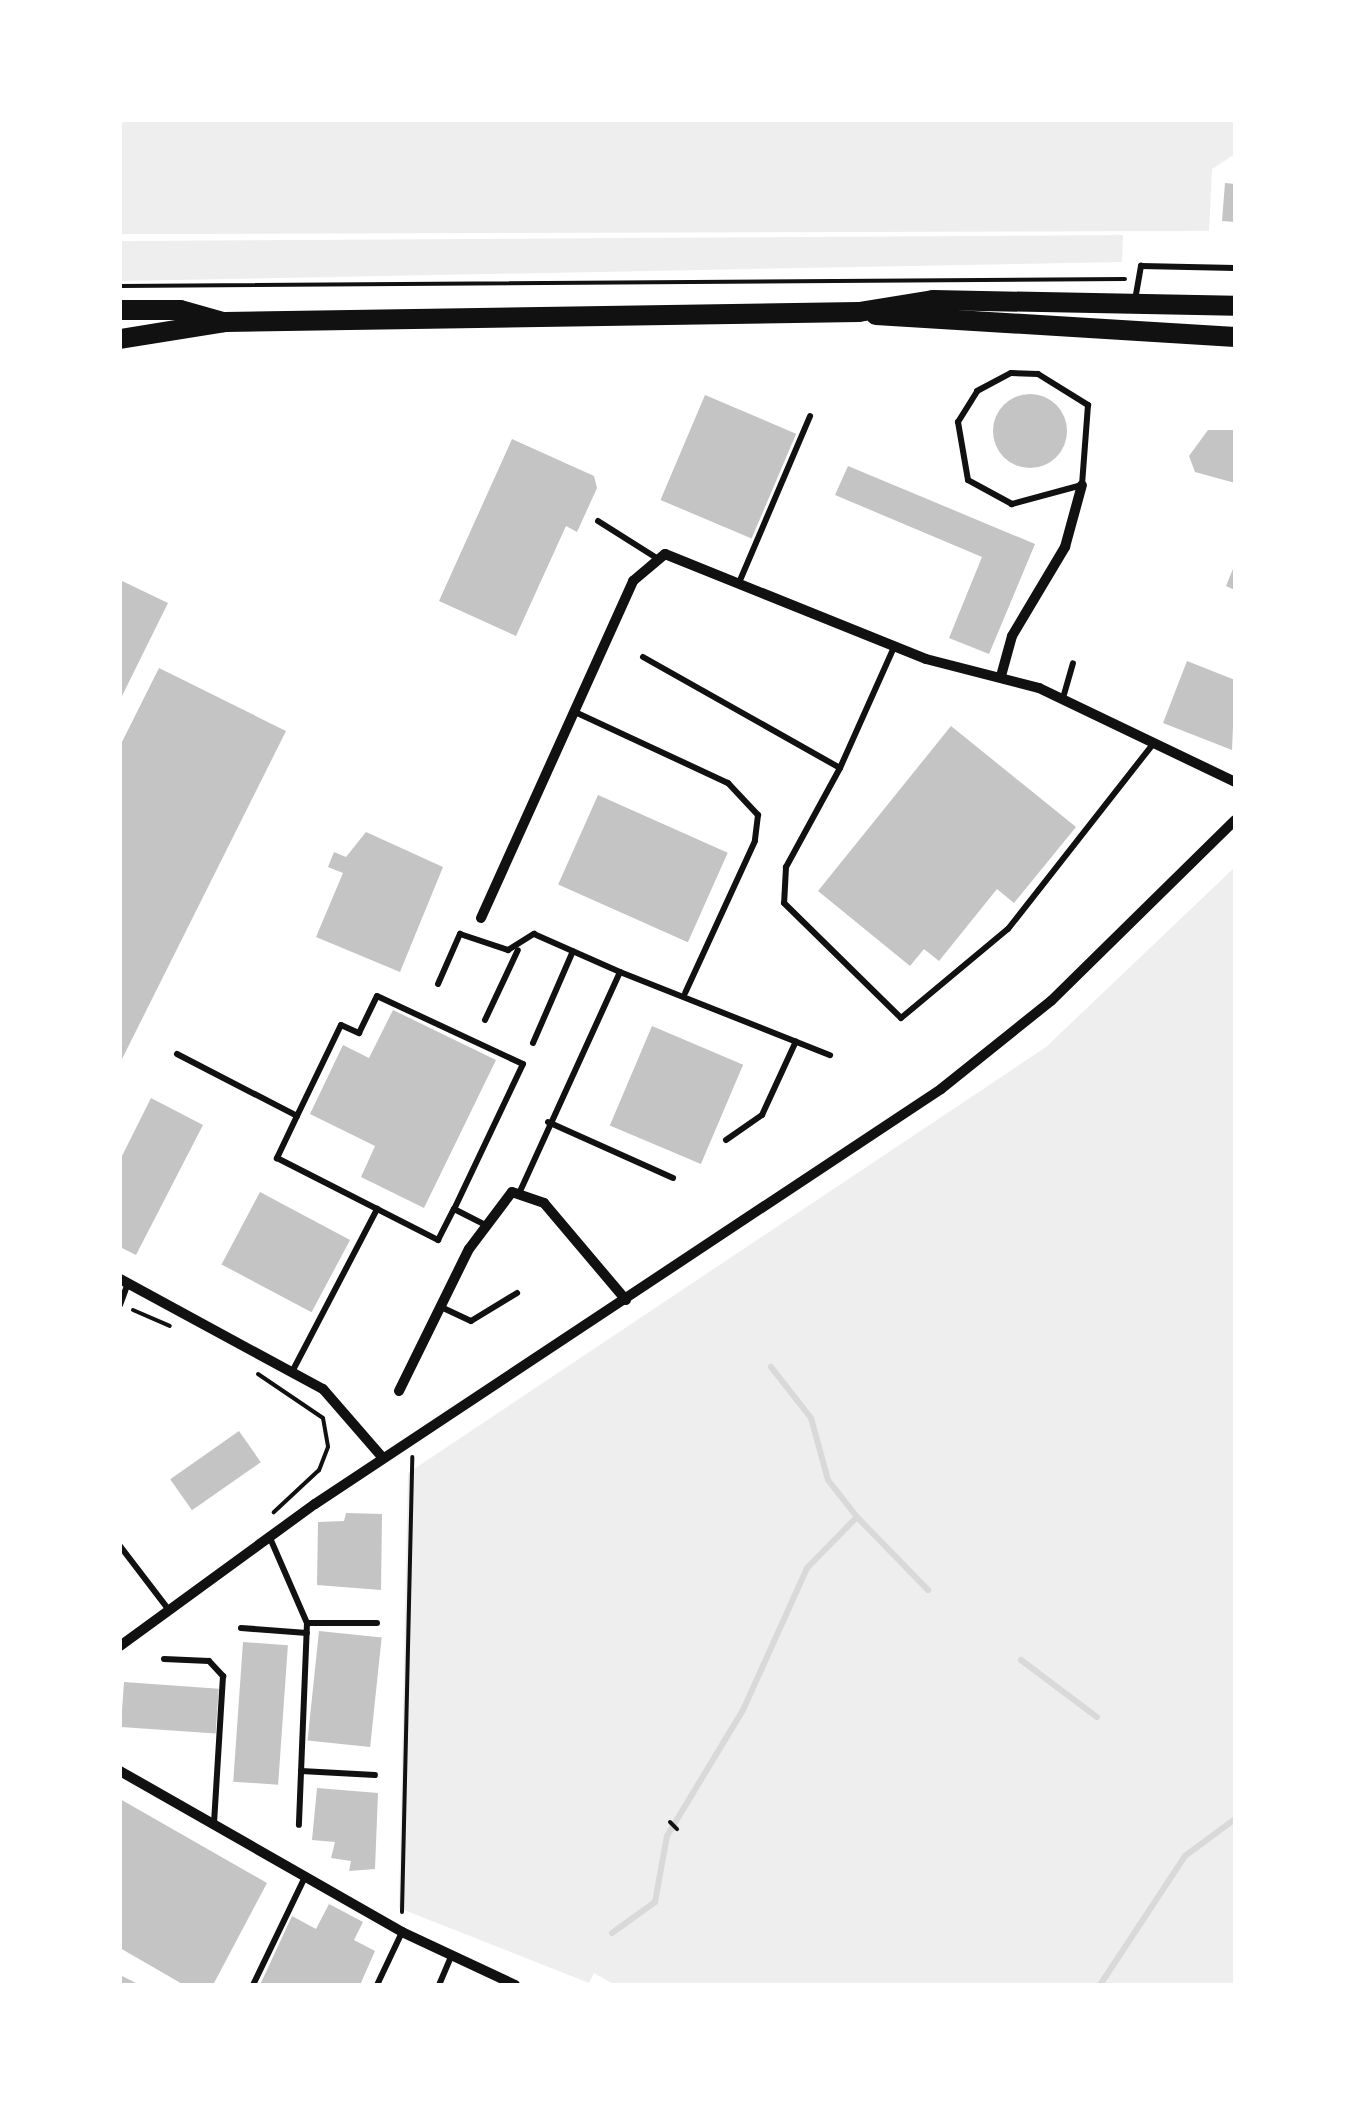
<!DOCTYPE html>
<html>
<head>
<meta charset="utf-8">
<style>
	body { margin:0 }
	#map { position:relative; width:1355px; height:2105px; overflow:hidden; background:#fff; font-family:Commissioner,sans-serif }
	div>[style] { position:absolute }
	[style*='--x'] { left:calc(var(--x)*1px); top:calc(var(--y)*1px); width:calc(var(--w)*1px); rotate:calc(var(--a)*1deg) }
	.green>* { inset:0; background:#eee }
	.stream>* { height:6px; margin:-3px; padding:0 3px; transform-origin:3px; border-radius:3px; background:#d9d9d9 }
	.building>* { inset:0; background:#c4c4c4; transform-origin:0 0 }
	.round { border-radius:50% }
	.path>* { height:4px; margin:-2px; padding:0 2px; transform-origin:2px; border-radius:2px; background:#111 }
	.service>* { height:6px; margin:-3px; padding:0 3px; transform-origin:3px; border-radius:3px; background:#111 }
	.minor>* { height:10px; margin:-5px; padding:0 5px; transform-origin:5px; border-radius:5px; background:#111 }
	.primary>* { height:20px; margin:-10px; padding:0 10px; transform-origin:10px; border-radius:10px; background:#111 }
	span { translate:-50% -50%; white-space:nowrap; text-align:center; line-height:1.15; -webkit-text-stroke:10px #fff; paint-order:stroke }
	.frame { position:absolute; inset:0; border:122px solid #fff; pointer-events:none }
</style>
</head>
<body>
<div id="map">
	<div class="green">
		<div style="clip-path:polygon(120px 120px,1235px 120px,1235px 154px,1212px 169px,1209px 231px,120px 234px)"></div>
		<div style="clip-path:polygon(1123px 235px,1122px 262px,120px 281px,120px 241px)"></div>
		<div style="clip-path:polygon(1235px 867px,1235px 1985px,615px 1985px,594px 1973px,589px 1983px,399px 1908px,408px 1473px,1046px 1047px)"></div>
	</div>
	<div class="stream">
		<div style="--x:857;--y:1517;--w:102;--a:45.8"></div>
		<div style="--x:1021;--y:1660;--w:95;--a:36.9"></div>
		<div style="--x:612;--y:1933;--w:53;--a:-35.8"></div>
		<div style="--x:655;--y:1902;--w:67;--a:-79.7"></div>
		<div style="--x:667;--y:1836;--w:147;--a:-58.9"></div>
		<div style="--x:743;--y:1710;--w:156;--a:-65.7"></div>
		<div style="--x:807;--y:1568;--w:71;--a:-45.6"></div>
		<div style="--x:857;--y:1517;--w:47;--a:-128.1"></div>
		<div style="--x:828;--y:1480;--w:64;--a:-105.3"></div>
		<div style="--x:811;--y:1418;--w:65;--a:-128.1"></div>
		<div style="--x:1100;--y:1985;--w:154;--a:-56.6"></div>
		<div style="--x:1185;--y:1856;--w:62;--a:-36.5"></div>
	</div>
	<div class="building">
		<div style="clip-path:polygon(1225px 183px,1235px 184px,1235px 222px,1222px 221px)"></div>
		<div class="round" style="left:993px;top:394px;width:74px;height:74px"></div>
		<div style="left:705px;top:395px;width:99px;height:114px;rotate:23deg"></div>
		<div style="clip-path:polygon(1208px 430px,1235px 430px,1235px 483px,1195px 472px,1189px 456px)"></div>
		<div style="clip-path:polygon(512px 439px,594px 476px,597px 488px,577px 532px,566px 526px,516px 636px,439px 601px)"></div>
		<div style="clip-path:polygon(848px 466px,1035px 544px,989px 654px,949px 638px,982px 557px,835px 495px)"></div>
		<div style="clip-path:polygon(1235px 564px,1235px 590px,1226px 586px)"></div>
		<div style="clip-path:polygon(120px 580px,168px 603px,120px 700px)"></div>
		<div style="clip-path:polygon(1187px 661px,1235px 680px,1232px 750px,1163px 723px)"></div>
		<div style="clip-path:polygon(159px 668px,286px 731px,120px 1063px,120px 746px)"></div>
		<div style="clip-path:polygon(951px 726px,1076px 827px,1014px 903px,997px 889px,939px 961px,924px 949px,910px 966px,818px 891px)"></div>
		<div style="left:598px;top:795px;width:142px;height:98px;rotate:24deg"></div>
		<div style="clip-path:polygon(366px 832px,443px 867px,400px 972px,316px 937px,343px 873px,328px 867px,334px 852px,346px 857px)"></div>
		<div style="clip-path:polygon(393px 1010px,496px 1060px,424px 1208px,361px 1177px,375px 1146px,310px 1114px,343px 1045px,369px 1058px)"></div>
		<div style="left:652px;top:1026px;width:99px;height:108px;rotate:23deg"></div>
		<div style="clip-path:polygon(151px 1098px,203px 1125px,136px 1255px,120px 1247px,120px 1160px)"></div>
		<div style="left:260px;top:1192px;width:102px;height:82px;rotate:28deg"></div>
		<div style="left:239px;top:1431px;width:38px;height:84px;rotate:55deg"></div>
		<div style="clip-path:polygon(346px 1513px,382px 1514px,381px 1590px,317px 1585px,318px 1522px,344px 1521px)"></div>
		<div style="left:319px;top:1631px;width:63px;height:110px;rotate:6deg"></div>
		<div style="left:243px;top:1642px;width:45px;height:140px;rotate:4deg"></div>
		<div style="left:124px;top:1682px;width:95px;height:45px;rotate:4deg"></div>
		<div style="clip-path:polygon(317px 1788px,378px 1793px,375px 1869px,349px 1871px,351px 1861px,331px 1858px,335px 1842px,312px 1840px)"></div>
		<div style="clip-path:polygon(120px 1799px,267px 1883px,213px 1985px,184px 1985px,120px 1948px)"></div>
		<div style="clip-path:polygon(329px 1904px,363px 1922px,354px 1940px,375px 1951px,360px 1985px,260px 1985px,292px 1916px,316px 1929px)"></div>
		<div style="clip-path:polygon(120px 1975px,140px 1985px,120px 1985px)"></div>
	</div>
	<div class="path">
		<div style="--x:120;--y:286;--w:1005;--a:-0.4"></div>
		<div style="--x:133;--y:1310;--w:40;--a:23.4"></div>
		<div style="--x:258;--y:1374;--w:78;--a:34.1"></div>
		<div style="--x:323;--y:1418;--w:29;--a:80"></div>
		<div style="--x:328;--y:1447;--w:25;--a:111"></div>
		<div style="--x:319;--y:1470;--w:62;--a:137"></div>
		<div style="--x:670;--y:1822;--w:10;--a:45"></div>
		<div style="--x:402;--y:1912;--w:455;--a:-88.7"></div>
	</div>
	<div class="service">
		<div style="--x:1135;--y:300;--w:35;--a:-80"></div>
		<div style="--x:1141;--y:266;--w:94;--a:1.2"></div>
		<div style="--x:1011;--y:373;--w:27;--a:2"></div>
		<div style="--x:1038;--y:374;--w:59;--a:31.8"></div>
		<div style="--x:1088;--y:405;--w:80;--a:94.3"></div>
		<div style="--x:1082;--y:485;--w:73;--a:164.8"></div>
		<div style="--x:1012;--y:504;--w:50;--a:-151.4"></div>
		<div style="--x:968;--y:480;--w:59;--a:-99.8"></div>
		<div style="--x:958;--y:422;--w:36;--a:-58"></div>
		<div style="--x:977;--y:391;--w:38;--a:-28"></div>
		<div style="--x:598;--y:521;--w:67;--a:32.3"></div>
		<div style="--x:741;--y:578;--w:176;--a:-66.9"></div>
		<div style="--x:643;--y:657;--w:226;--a:29.4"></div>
		<div style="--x:840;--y:768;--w:133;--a:-65.9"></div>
		<div style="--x:1063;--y:698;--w:36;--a:-74"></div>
		<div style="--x:575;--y:712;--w:169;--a:24.9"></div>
		<div style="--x:728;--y:783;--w:44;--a:46.8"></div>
		<div style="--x:758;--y:815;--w:26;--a:97"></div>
		<div style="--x:755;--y:841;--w:167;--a:114.7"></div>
		<div style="--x:840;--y:768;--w:113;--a:118.6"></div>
		<div style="--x:786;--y:867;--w:36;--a:93"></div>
		<div style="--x:784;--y:903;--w:164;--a:44.5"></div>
		<div style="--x:901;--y:1018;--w:139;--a:-39.8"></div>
		<div style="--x:1008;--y:929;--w:236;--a:-51.9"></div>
		<div style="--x:620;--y:972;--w:226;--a:21.6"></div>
		<div style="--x:438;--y:984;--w:55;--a:-66.3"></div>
		<div style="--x:460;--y:934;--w:51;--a:18.4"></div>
		<div style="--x:508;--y:950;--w:31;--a:-32"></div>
		<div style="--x:534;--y:934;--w:94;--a:23.8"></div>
		<div style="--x:620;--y:972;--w:241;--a:114.5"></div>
		<div style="--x:485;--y:1020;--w:77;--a:-64.8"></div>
		<div style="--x:533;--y:1043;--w:100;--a:-66.5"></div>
		<div style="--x:177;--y:1054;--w:135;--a:27.3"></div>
		<div style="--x:297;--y:1116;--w:47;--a:115.5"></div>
		<div style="--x:277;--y:1158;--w:181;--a:27"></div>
		<div style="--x:438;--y:1240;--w:35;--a:-63"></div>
		<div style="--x:454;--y:1209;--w:34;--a:27"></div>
		<div style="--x:297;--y:1116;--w:101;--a:-64.2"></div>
		<div style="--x:341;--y:1025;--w:20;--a:24"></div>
		<div style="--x:359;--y:1033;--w:41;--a:-64.1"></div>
		<div style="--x:377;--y:996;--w:161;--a:25"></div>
		<div style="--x:523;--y:1064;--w:161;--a:115.4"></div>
		<div style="--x:548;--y:1122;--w:137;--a:24.1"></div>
		<div style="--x:726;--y:1140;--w:44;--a:-34.8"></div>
		<div style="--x:762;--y:1115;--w:81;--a:-65.3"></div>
		<div style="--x:120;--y:1305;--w:23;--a:-70"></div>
		<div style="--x:441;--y:1307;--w:33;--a:25"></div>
		<div style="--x:471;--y:1321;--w:54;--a:-31.3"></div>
		<div style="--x:293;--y:1370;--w:182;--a:-62.4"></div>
		<div style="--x:270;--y:1538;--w:93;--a:66.5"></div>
		<div style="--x:307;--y:1623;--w:202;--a:92.3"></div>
		<div style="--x:120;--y:1546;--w:81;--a:52.6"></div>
		<div style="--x:307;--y:1623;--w:70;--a:0"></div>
		<div style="--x:241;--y:1628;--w:66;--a:4.3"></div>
		<div style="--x:164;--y:1659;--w:45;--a:2.5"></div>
		<div style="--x:209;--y:1661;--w:21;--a:47"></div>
		<div style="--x:223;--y:1676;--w:147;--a:93.5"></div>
		<div style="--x:301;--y:1771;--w:74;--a:3.1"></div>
		<div style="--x:253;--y:1985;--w:120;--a:-64.3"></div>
		<div style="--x:377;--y:1985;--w:59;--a:-64.7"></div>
		<div style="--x:439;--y:1985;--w:30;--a:-67"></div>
	</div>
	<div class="minor">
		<div style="--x:1001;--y:676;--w:41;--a:-74.6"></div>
		<div style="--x:1012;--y:636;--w:104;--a:-59.2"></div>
		<div style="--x:1065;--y:547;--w:64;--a:-74.7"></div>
		<div style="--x:481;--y:918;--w:370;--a:-65.7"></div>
		<div style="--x:633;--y:581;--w:42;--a:-40.2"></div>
		<div style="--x:665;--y:554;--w:281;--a:21.9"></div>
		<div style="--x:926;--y:659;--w:117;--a:14.4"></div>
		<div style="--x:1039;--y:688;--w:217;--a:25.6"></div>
		<div style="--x:120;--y:1279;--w:231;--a:28.5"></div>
		<div style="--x:323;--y:1389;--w:91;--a:49"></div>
		<div style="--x:399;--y:1391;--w:158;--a:-63.8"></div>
		<div style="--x:469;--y:1249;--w:71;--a:-53"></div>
		<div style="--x:512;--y:1192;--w:34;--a:19"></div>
		<div style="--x:544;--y:1203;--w:127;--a:49.8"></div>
		<div style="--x:120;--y:1646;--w:241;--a:-36.1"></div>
		<div style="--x:315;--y:1504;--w:751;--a:-33.54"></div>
		<div style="--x:941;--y:1089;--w:141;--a:-38.7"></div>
		<div style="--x:1051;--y:1001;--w:258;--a:-44.5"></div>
		<div style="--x:120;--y:1771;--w:325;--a:29.7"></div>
		<div style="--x:402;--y:1932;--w:125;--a:25.1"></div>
	</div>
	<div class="primary">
		<div style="--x:120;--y:310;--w:60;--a:0"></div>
		<div style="--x:180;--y:310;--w:45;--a:15.6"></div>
		<div style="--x:876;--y:315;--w:360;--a:3.5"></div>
		<div style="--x:120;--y:339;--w:106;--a:-9.2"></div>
		<div style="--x:225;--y:322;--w:634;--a:-0.9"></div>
		<div style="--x:859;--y:312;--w:75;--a:-9.2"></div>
		<div style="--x:933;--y:300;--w:302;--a:1.1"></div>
	</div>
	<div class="frame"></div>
</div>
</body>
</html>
